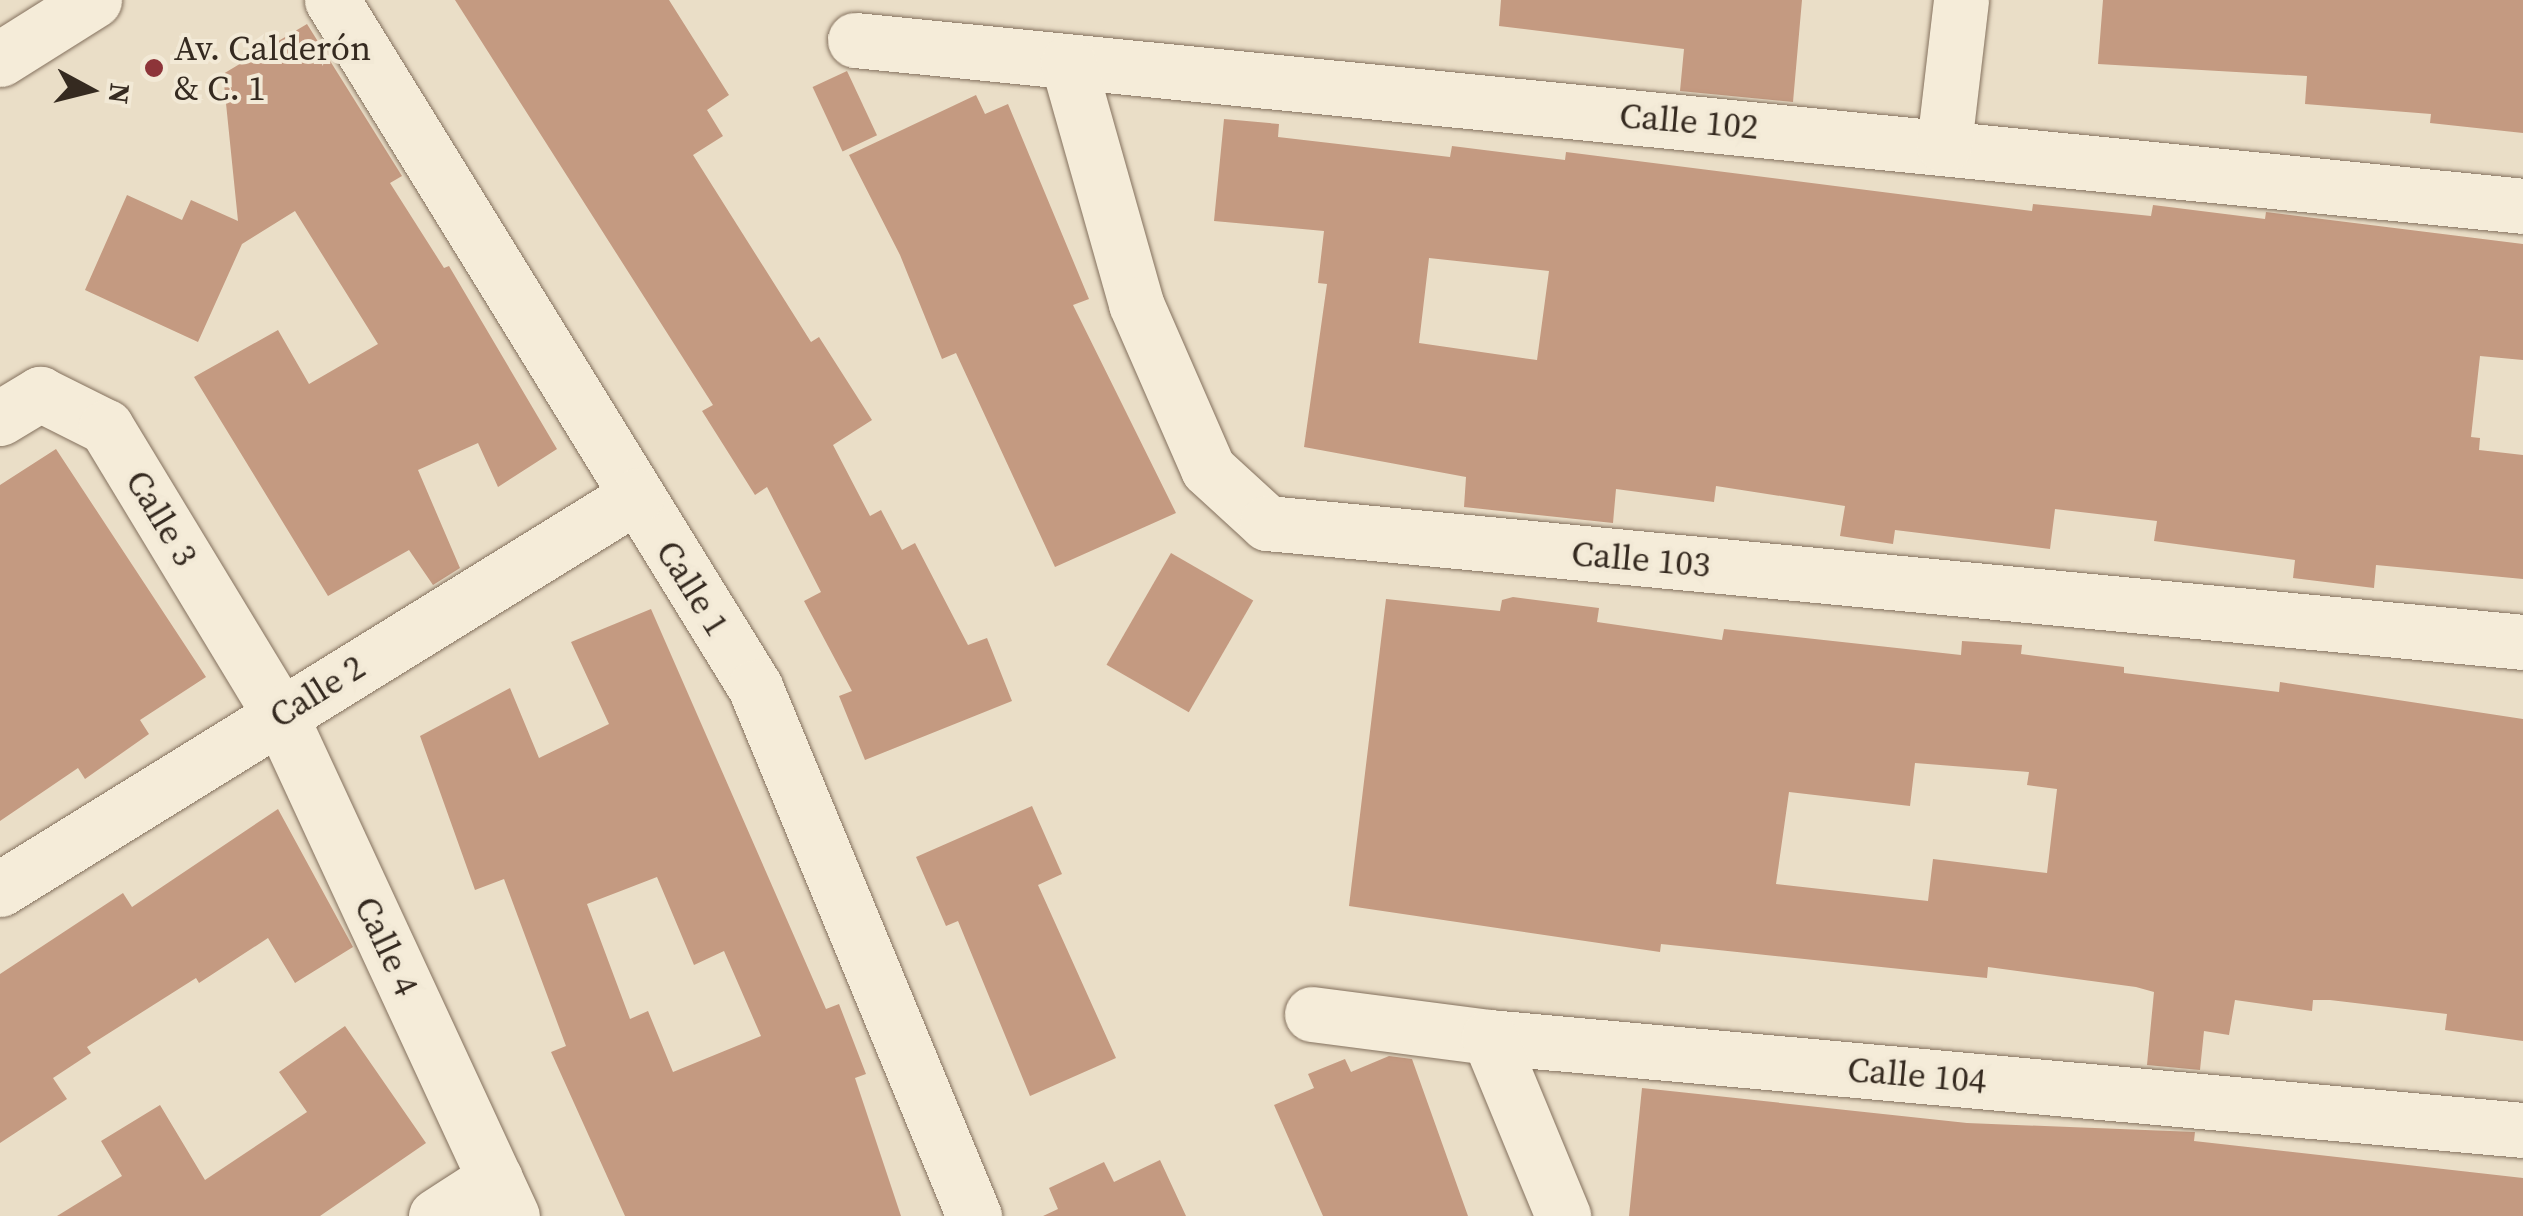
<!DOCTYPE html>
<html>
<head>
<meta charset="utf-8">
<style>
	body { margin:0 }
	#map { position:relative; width:2523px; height:1216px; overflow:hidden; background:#eadec7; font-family:"Source Serif 4",serif }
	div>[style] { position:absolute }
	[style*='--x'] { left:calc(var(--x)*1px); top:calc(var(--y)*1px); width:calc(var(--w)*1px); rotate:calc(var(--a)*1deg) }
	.building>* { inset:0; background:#c49a81; transform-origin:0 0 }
	.roads { filter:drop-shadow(0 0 2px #84715e) drop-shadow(0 0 2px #84715e) }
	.minor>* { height:55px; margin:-27.5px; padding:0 27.5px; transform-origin:27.5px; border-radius:27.5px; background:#f5ecd9 }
	.dots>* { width:28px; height:28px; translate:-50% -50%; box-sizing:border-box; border:5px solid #f2e9d6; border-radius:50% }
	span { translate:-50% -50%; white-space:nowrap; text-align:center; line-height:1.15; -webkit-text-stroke:8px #f2e9d6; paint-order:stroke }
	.poi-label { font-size:35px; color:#352a20 }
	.left { translate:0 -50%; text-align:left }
	.street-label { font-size:35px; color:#352a20 }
	.north { position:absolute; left:40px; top:40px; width:100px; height:100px; -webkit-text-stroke:8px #f2e9d6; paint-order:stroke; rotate:97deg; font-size:28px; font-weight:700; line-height:40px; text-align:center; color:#352a20 }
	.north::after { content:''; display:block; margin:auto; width:35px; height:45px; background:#352a20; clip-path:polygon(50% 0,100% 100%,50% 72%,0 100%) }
</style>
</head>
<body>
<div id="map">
	<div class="building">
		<div style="clip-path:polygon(455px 0,669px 0,729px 95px,707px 110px,723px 136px,693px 155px,811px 342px,819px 337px,872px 420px,833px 445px,870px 516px,881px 510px,902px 550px,915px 543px,968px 645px,987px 638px,1012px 701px,865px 760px,839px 696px,852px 691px,804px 601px,821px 592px,767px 487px,755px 495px,702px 411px,713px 405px)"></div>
		<div style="clip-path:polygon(1501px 0,1802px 0,1793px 102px,1680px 91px,1684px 49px,1499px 26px)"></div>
		<div style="clip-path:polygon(2103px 0,2523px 0,2523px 133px,2430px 123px,2431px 114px,2305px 104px,2307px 76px,2098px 64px)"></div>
		<div style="clip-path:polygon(307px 24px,402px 176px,390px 183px,444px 268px,449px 266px,557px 449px,498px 487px,478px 443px,418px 470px,460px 568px,433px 585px,409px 550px,328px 596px,194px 377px,278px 330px,309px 384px,378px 344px,295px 211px,242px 244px,198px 342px,85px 290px,127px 195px,182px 220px,191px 200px,238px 221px,223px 74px)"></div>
		<div style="left:847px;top:71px;width:71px;height:38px;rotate:65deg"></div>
		<div style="clip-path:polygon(976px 95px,985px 114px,1008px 104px,1089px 299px,1073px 305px,1176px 513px,1055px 567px,956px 353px,942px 359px,900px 255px,849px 155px)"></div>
		<div style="clip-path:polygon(evenodd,1224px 119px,1279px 124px,1278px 137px,1450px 157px,1452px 146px,1565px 160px,1566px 152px,2032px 211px,2033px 204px,2151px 216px,2153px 205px,2265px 219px,2266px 212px,2523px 244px,2523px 360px,2480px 356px,2471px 437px,2480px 438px,2479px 450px,2523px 455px,2523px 579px,2376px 565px,2374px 588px,2293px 578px,2295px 560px,2154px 541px,2157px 521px,2055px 509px,2050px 549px,1895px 530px,1893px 544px,1840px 536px,1845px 506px,1716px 486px,1714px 502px,1616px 489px,1613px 523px,1464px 507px,1466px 477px,1304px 447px,1327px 284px,1318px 283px,1324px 231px,1214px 221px,1224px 119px,1429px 258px,1549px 271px,1537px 360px,1419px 343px,1429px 258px)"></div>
		<div style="clip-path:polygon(56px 449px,206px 677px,140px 720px,149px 734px,85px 779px,78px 768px,0 821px,0 485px)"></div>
		<div style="left:1171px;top:553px;width:95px;height:129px;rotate:30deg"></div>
		<div style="clip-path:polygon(evenodd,1513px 597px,1599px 608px,1597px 622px,1722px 640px,1724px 629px,1961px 655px,1962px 641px,2022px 645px,2021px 654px,2124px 667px,2124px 673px,2279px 692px,2280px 682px,2523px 719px,2523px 1041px,2445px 1030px,2447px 1014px,2330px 1000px,2313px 1000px,2312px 1011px,2235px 1000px,2229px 1035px,2204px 1031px,2200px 1070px,2147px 1065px,2154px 992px,2136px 987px,1988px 967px,1987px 978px,1661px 944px,1660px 952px,1349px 906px,1386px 599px,1500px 611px,1502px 600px,1513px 597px,1915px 763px,2029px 772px,2027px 785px,2057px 789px,2047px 873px,1933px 859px,1928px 901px,1776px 884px,1789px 792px,1910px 806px,1915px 763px)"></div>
		<div style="clip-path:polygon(evenodd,651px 609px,826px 1009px,839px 1004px,866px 1074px,855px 1078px,901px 1216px,625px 1216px,551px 1052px,566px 1046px,504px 879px,475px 890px,420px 736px,510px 688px,539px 758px,609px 724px,571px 642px,651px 609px,657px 877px,694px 965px,724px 951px,761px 1036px,673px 1072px,648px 1011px,630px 1019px,587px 904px,657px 877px)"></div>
		<div style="clip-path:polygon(1032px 806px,1062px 874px,1038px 885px,1116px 1058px,1030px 1096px,958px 921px,946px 926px,916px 857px)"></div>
		<div style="clip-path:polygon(278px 809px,353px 947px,295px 983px,268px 938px,199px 983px,196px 978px,87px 1047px,91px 1053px,53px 1078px,67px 1099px,0 1143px,0 974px,123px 893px,132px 907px)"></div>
		<div style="clip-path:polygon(345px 1026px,426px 1143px,320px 1216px,57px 1216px,122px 1176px,101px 1141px,160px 1105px,205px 1180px,307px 1112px,279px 1072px)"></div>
		<div style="clip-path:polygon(1389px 1056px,1412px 1059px,1468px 1216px,1323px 1216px,1274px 1105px,1314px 1088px,1308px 1074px,1345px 1059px,1351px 1072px)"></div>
		<div style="clip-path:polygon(1642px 1088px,1967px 1123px,2195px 1132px,2194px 1141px,2523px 1178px,2523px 1216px,1629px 1216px)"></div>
		<div style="clip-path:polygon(1160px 1160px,1186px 1216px,1043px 1216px,1058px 1209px,1049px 1188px,1104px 1162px,1114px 1182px)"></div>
	</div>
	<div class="roads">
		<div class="minor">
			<div style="--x:332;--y:0;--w:807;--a:58.38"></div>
			<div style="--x:755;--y:687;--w:573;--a:67.51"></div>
			<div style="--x:855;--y:40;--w:1676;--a:5.68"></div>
			<div style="--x:0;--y:59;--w:111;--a:-32.1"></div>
			<div style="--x:1068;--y:63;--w:250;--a:74.2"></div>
			<div style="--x:1136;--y:304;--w:180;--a:66.4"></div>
			<div style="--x:1208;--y:469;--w:80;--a:42.5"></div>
			<div style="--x:1267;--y:523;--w:1262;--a:5.41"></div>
			<div style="--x:1944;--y:145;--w:146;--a:-83.3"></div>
			<div style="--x:0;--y:418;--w:47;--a:-31"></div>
			<div style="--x:40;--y:394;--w:74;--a:26.6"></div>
			<div style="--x:106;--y:427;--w:334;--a:58.8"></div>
			<div style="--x:279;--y:713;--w:554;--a:65.15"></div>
			<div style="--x:0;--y:889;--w:748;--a:-31.71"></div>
			<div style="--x:1312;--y:1014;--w:178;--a:7.4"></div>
			<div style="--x:1489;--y:1037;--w:1038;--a:5.14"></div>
			<div style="--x:1489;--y:1037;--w:194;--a:67.5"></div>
			<div style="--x:436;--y:1216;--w:70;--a:-32.8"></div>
		</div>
	</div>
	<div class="dots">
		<div style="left:154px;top:68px;background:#8d3439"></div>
	</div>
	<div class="poi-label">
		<span class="left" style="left:174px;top:68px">Av. Calderón<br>&amp; C. 1</span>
	</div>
	<div class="street-label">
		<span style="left:1689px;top:121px;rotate:5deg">Calle 102</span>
		<span style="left:162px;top:518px;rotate:59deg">Calle 3</span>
		<span style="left:1641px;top:559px;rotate:5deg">Calle 103</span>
		<span style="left:693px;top:588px;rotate:58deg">Calle 1</span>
		<span style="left:317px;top:691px;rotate:-32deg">Calle 2</span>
		<span style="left:387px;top:946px;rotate:65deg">Calle 4</span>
		<span style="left:1917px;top:1075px;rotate:5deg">Calle 104</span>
	</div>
	<div class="north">N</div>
</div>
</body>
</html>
